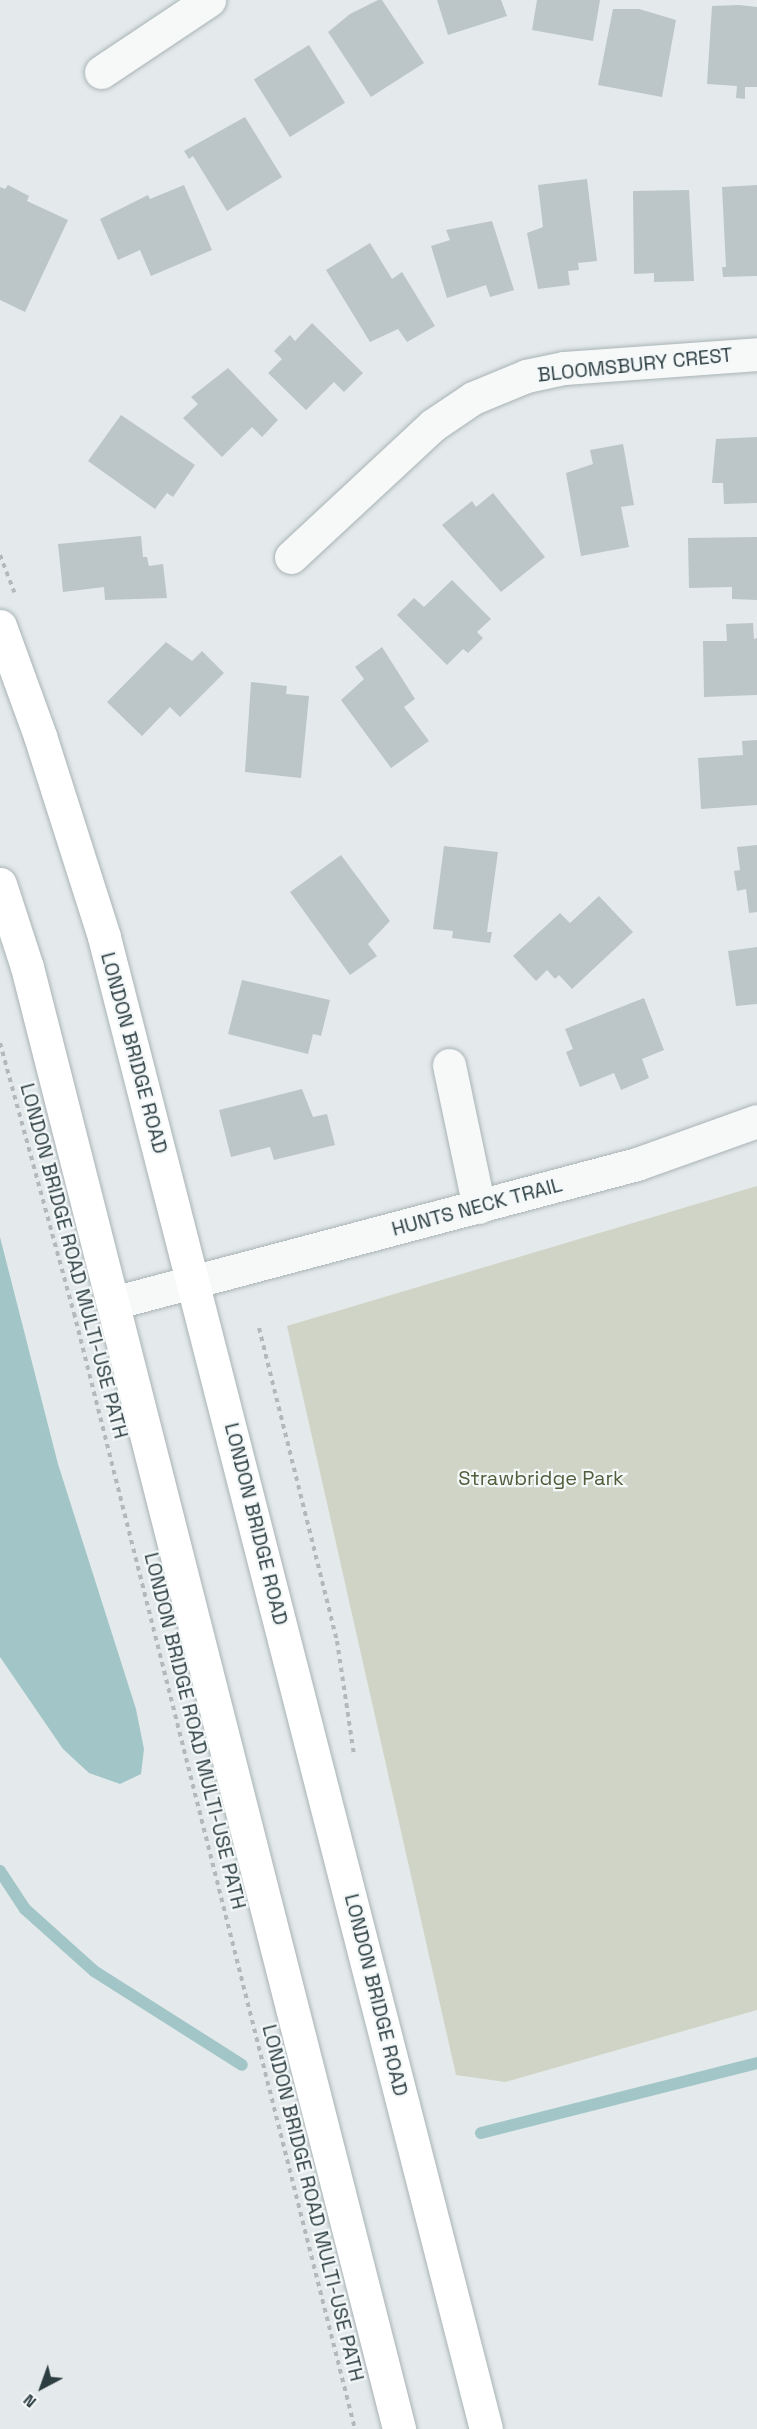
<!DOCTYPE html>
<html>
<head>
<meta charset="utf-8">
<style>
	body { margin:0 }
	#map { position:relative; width:757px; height:2429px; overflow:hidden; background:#e4eaeb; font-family:"Space Grotesk",sans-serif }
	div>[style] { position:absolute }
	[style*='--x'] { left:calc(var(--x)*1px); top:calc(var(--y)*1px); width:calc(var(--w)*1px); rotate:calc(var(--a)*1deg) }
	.green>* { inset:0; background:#d0d4c6 }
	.water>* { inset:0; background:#a2c6c8 }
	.stream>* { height:12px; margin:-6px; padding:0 6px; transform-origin:6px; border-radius:6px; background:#a2c6c8 }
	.building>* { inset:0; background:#bcc5c8; transform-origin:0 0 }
	.path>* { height:4px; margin-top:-2px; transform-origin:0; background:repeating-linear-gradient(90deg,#b2b9bb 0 4.5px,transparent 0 9px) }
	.roads { filter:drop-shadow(0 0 2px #a9b3b5) drop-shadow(0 0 2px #a9b3b5) }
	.minor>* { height:33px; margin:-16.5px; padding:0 16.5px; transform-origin:16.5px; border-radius:16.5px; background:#f7f9f9 }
	.secondary>* { height:33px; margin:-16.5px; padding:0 16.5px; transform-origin:16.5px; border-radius:16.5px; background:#fff }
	span { translate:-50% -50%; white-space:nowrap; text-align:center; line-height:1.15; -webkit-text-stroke:4.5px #f4f8f8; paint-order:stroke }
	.street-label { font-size:20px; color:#2d3e43 }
	.park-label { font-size:20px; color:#515d3b }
	.north { position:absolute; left:12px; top:2357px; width:60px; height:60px; -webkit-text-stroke:4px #f4f8f8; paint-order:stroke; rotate:221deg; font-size:16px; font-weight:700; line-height:24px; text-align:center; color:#2d3e43 }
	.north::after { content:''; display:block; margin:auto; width:21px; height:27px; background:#2d3e43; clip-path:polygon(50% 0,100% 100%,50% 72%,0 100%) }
</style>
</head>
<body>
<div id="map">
	<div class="green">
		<div style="clip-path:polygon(757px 1186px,757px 2010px,505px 2082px,456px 2075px,287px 1326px)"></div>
	</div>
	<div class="water">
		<div style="clip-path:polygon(0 1237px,58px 1464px,136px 1709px,144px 1749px,141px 1774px,120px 1784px,89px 1773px,63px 1749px,0 1657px)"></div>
	</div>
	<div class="stream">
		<div style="--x:0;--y:1871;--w:45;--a:56.7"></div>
		<div style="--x:25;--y:1909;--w:93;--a:41.9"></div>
		<div style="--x:94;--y:1971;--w:175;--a:32.4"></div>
		<div style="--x:481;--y:2133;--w:285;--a:-14.2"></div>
	</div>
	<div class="building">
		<div style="clip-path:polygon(378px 0,382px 0,424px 63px,371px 97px,328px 32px,350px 14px)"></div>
		<div style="clip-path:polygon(437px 0,501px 0,507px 16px,448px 35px)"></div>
		<div style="clip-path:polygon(537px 0,600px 0,593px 41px,532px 30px)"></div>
		<div style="clip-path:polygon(739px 5px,757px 7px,757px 87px,745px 87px,745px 99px,736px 98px,737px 86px,707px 84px,712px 6px)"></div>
		<div style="clip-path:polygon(613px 9px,639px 9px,676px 20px,662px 97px,598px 85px)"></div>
		<div style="left:309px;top:45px;width:68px;height:65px;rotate:58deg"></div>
		<div style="clip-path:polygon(245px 117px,282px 177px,227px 211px,193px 156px,189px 159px,184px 151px)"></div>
		<div style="clip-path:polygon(587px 179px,597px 261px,578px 263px,579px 270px,568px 271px,570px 285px,538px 289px,527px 233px,543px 227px,538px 185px)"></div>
		<div style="clip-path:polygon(8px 185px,29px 196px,27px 201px,68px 220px,25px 312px,0 300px,0 187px,5px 189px)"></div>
		<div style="clip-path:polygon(184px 185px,212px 250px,151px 276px,140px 250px,118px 260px,100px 219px,148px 195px,150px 199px)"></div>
		<div style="clip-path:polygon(757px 185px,757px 276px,723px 277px,722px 267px,726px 267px,722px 187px)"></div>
		<div style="clip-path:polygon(689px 190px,694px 281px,654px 282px,654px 273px,634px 274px,633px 191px)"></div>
		<div style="clip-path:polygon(492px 221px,514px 290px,490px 297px,486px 285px,447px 298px,431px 246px,450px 240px,446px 230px)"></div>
		<div style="clip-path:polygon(370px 243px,392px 279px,402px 272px,435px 326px,407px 342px,398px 329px,370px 342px,326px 270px)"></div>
		<div style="clip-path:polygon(312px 323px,363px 373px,344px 392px,334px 382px,306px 410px,268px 373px,282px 359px,274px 351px,290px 335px,295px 341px)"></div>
		<div style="clip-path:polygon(228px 368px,278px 420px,262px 437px,252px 427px,222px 457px,183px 418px,198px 404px,191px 397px)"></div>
		<div style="clip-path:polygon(121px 415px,195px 465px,173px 497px,167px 493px,155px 509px,88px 461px)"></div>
		<div style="clip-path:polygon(757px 437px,757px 503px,724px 504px,723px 483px,712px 483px,716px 439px)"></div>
		<div style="clip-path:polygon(623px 444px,634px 505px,621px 507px,629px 547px,581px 556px,566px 473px,593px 464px,590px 450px)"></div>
		<div style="clip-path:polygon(493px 493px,545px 557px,501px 592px,442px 525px,472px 501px,476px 507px)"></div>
		<div style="clip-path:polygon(141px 536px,143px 557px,147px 557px,149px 566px,163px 564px,167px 598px,105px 600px,104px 587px,63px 592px,58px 544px)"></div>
		<div style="clip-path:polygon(757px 537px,757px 600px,732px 599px,732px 587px,689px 588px,688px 538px)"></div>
		<div style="clip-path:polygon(452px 580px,491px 619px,477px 632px,483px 638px,468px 653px,463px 649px,447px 665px,397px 615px,414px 598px,424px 607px)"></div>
		<div style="clip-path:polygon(753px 623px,754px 639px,757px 638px,757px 695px,704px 697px,703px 641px,727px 641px,726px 624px)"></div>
		<div style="clip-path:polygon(166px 642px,192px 661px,202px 651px,224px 673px,180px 717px,170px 707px,142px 736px,107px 702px)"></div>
		<div style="clip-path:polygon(382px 647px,415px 699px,404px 707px,429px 741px,391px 768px,341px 700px,364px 679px,355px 667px)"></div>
		<div style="clip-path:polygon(251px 682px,287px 686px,286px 694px,309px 696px,301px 778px,245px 772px)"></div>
		<div style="clip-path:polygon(757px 740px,757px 805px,701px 809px,698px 758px,743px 755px,742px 741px)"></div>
		<div style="clip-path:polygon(757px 845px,757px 912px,749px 913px,746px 889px,737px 891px,734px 871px,740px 870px,737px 847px)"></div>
		<div style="clip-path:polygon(444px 846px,498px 852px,487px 932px,492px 932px,490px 943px,452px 938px,453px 931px,433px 929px)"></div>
		<div style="clip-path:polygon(341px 855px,390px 921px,368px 944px,377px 956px,350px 975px,290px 892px)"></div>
		<div style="clip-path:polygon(599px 896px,633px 932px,572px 989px,559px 975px,555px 979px,547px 970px,536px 981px,513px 956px,560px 913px,570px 923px)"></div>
		<div style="clip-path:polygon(757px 947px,757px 1004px,736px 1006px,728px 951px)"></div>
		<div style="clip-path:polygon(242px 980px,330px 1000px,321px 1036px,313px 1034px,308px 1054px,228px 1034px)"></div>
		<div style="clip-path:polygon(644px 998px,664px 1050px,642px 1059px,649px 1078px,621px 1090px,614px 1073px,580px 1087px,566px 1052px,573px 1049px,565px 1029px)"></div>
		<div style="clip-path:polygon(302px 1089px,313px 1117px,327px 1114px,335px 1145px,274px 1160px,270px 1147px,231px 1157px,219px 1110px)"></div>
	</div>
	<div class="path">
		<div style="--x:0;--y:555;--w:40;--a:69"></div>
		<div style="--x:0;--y:1043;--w:280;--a:74.7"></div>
		<div style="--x:74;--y:1313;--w:1151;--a:75.87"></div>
		<div style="--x:259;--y:1328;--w:323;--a:76"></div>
		<div style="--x:337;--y:1641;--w:115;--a:81.5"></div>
	</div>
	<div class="roads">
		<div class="minor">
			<div style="--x:101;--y:72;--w:130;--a:-33.7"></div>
			<div style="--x:291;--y:557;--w:194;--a:-42.9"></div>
			<div style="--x:433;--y:425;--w:48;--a:-34"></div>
			<div style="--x:473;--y:398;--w:57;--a:-22.5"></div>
			<div style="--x:526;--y:376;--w:39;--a:-12"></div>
			<div style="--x:564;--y:368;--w:194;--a:-4.1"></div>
			<div style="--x:449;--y:1065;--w:145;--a:78.1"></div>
			<div style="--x:113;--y:1303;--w:542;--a:-14.86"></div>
			<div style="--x:637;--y:1164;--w:127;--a:-19.7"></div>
		</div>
		<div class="secondary">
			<div style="--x:0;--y:626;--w:117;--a:70"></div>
			<div style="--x:40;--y:736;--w:211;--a:72.3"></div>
			<div style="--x:104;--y:937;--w:1540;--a:75.64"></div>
			<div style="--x:0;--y:884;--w:87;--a:72"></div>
			<div style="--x:27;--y:967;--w:1509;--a:75.72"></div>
		</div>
	</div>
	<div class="street-label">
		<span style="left:635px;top:365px;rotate:-6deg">BLOOMSBURY CREST</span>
		<span style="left:134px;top:1053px;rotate:75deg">LONDON BRIDGE ROAD</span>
		<span style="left:477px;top:1207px;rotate:-15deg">HUNTS NECK TRAIL</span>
		<span style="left:74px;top:1261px;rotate:75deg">LONDON BRIDGE ROAD MULTI-USE PATH</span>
		<span style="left:256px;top:1524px;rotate:76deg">LONDON BRIDGE ROAD</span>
		<span style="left:195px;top:1731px;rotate:76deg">LONDON BRIDGE ROAD MULTI-USE PATH</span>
		<span style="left:376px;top:1995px;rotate:76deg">LONDON BRIDGE ROAD</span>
		<span style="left:313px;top:2203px;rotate:76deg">LONDON BRIDGE ROAD MULTI-USE PATH</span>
	</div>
	<div class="park-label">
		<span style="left:541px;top:1478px">Strawbridge Park</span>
	</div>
	<div class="north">N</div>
</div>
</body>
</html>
